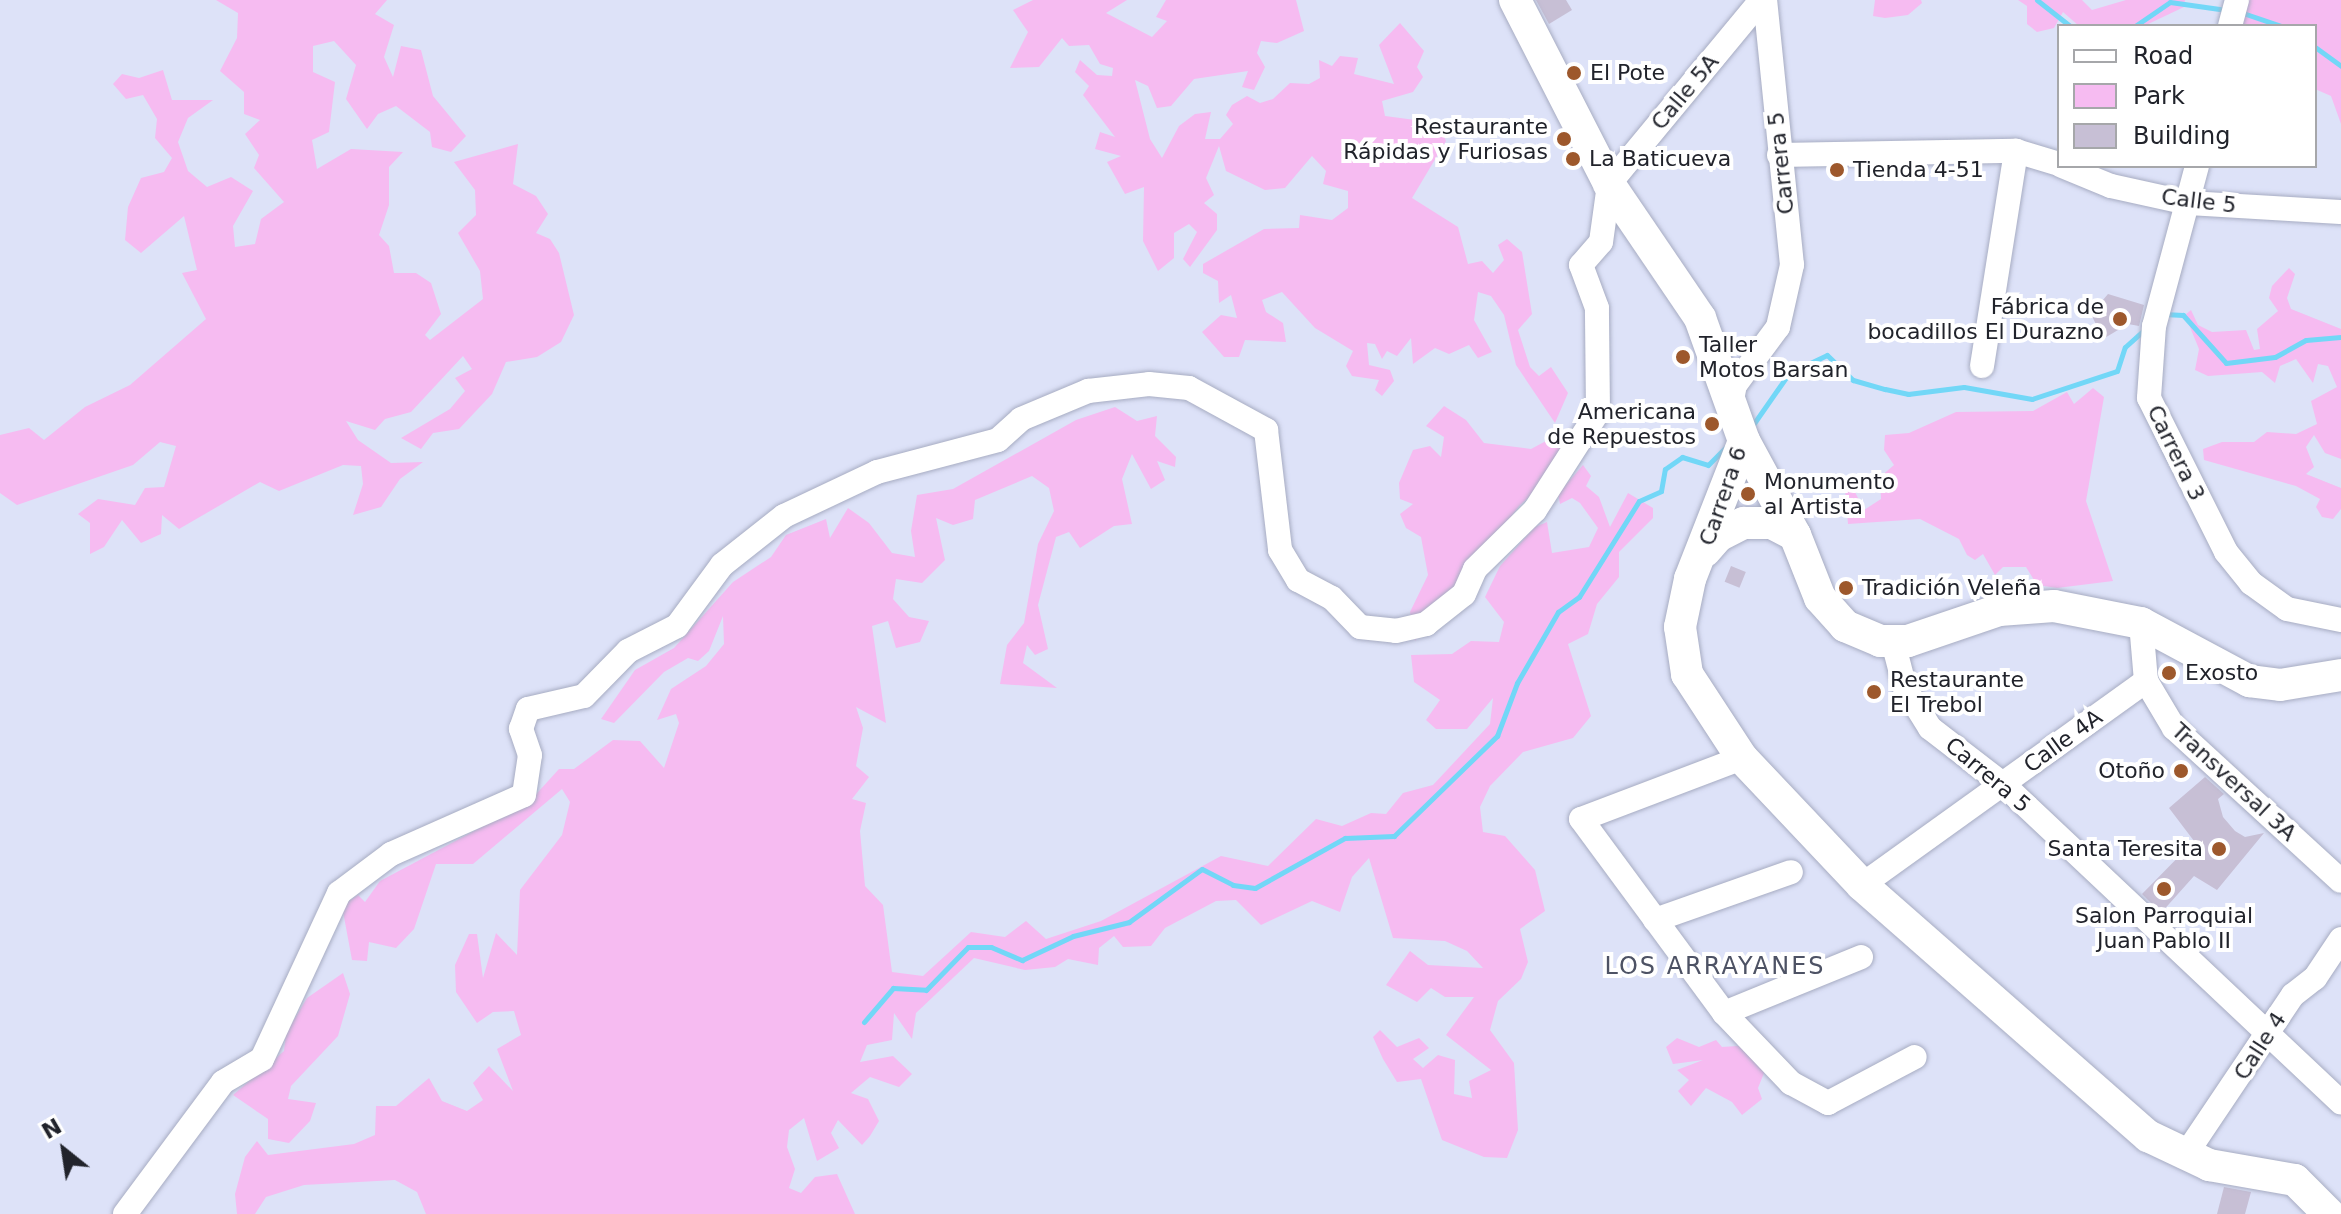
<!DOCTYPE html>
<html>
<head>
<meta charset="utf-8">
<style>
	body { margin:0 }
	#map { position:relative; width:2341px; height:1214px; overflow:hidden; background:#dde2f8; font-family:"DejaVu Sans",sans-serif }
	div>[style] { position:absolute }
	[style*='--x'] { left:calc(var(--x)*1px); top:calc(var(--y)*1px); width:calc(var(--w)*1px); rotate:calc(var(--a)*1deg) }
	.green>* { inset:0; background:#f6bbf1 }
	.stream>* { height:5px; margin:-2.5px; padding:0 2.5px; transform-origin:2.5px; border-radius:2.5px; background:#72d7f7 }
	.building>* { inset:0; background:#c7bfd5; transform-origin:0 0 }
	.roads { filter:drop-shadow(0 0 2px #a7acc2) drop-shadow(0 0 2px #a7acc2) }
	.minor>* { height:24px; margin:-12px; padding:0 12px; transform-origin:12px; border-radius:12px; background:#fff }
	.major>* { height:32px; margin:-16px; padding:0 16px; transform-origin:16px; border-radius:16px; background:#fff }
	.dots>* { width:22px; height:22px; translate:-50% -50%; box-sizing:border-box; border:4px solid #fff; border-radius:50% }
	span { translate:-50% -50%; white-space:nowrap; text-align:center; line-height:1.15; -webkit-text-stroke:8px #fff; paint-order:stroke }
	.poi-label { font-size:22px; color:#21232b }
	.left { translate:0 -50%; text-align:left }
	.right { translate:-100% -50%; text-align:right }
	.street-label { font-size:22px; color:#21232b }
	.neighbourhood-label { font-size:24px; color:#4d5264; letter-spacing:2px }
	.legend { position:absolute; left:2057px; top:24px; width:260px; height:144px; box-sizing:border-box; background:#fff; border:2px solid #a6a7aa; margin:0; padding:10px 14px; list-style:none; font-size:24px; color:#21232b }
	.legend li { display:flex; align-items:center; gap:16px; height:40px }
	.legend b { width:40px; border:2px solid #a6a7aa }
	.north { position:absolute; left:24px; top:1110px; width:80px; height:80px; -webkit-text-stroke:6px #fff; paint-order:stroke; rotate:330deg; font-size:22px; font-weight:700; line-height:32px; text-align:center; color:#21232b }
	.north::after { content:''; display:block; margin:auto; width:28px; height:36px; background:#21232b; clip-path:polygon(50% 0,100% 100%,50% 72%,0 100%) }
</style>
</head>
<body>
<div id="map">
	<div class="green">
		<div style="clip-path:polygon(216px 0,387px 0,375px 14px,394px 25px,384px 57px,393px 77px,401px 46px,421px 50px,433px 96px,466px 136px,451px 152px,432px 147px,430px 132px,396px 106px,378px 114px,367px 129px,346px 99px,356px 65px,334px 41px,313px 46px,313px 72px,335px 82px,329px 132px,312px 140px,317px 169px,351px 149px,403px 152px,389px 167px,389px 205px,379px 235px,389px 246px,394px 273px,416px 273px,431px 283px,441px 314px,425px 335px,430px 340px,483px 299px,480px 271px,458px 233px,476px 215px,475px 190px,454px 162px,518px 144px,513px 184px,536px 196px,548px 214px,536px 233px,550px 239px,559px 253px,574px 315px,561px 342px,537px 357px,506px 362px,492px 394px,459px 429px,433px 433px,421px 449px,401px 438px,450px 409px,465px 391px,455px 378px,472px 369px,463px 356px,411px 412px,385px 419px,375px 430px,346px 421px,358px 440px,391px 463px,423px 462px,400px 479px,381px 507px,353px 515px,363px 484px,361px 466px,343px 465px,279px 491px,260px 482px,179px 529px,162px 515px,161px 534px,141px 543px,122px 520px,104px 547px,90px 554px,90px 523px,78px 514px,98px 499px,135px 505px,145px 488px,164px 487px,176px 446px,160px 442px,133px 465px,17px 505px,0 493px,0 435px,29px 428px,44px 440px,85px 407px,130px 385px,206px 319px,182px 273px,197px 270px,184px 216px,141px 253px,125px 240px,128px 207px,141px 178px,164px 172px,172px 158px,155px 138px,157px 119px,143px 95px,126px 99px,113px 84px,122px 74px,139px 78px,163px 70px,172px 100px,213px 100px,188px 118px,178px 142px,188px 171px,207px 187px,231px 177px,253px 191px,233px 226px,235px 247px,255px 244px,261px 219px,284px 202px,254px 168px,259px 155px,245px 134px,260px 120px,244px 114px,244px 92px,220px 71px,237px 38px,238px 13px)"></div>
		<div style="clip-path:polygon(1033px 0,1127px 0,1106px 13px,1152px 37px,1167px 21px,1156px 17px,1166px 0,1296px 0,1304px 31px,1277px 43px,1261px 41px,1257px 53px,1265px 67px,1254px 90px,1242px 87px,1248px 71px,1194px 79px,1171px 106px,1157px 108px,1148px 86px,1135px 80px,1150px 139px,1162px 158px,1179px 126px,1195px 114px,1211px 112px,1205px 139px,1220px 139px,1233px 124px,1226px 115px,1232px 105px,1247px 96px,1260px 103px,1273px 99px,1290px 83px,1309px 84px,1320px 78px,1319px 60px,1332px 66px,1340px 56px,1358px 58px,1354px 74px,1394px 84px,1379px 45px,1400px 23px,1424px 51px,1417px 67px,1423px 77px,1413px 92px,1382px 101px,1385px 116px,1415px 120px,1425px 129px,1438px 122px,1446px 141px,1412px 198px,1458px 227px,1468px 264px,1482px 261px,1493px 273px,1504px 260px,1498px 245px,1507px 239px,1522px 252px,1532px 314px,1518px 330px,1530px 367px,1539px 376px,1551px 367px,1568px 393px,1555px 423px,1516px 365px,1504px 315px,1491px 296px,1478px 292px,1474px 320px,1492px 352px,1478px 358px,1469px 345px,1449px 354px,1435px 348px,1413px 364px,1411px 338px,1397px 356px,1387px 351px,1382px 359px,1375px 344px,1367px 343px,1369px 365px,1390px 370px,1394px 381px,1382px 396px,1375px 390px,1379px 380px,1352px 376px,1346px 366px,1353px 351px,1315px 328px,1282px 292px,1262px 300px,1266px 312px,1283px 323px,1286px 342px,1245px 340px,1239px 357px,1224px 357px,1202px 332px,1221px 315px,1237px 318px,1231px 295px,1219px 303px,1218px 281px,1203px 273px,1203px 264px,1264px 229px,1299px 228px,1300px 215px,1332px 220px,1348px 208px,1348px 191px,1323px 184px,1326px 171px,1312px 156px,1285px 188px,1265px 190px,1226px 171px,1219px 146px,1206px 178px,1214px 195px,1204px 203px,1217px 214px,1217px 230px,1190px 267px,1183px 259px,1197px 232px,1189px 224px,1174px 233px,1174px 258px,1158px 271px,1143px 241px,1144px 187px,1125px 194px,1107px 162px,1121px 156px,1095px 149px,1100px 132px,1115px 137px,1083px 95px,1089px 86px,1075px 72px,1080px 60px,1097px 75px,1112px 76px,1113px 68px,1100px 64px,1089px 45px,1069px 46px,1062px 38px,1039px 67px,1010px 68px,1028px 32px,1013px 10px)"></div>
		<div style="clip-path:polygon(1875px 0,1921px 0,1922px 3px,1908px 15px,1885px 18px,1873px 16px)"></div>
		<div style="clip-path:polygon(2018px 0,2082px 0,2092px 10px,2126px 0,2185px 0,2184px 7px,2144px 26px,2079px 26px,2063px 12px,2054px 28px,2037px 32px,2027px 24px,2027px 6px)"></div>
		<div style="clip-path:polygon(2247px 0,2341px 0,2341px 124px,2331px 96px,2315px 89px,2315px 26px,2243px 26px)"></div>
		<div style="clip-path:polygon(2289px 268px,2295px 274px,2287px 298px,2291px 309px,2341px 329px,2341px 459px,2325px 453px,2314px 435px,2306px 447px,2314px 467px,2306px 474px,2341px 488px,2341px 509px,2333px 519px,2322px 517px,2316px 507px,2320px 499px,2296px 486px,2204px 460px,2203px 449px,2222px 442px,2254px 442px,2267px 432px,2296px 434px,2317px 424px,2311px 401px,2337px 387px,2328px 366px,2318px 364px,2313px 383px,2296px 359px,2280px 366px,2275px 383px,2262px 372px,2208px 376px,2195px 370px,2199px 349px,2185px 315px,2191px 310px,2198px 325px,2212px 332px,2246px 330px,2254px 350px,2260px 349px,2257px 329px,2278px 311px,2269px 298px,2272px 286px)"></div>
		<div style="clip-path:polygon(2093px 388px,2104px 397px,2086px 501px,2113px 581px,2057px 588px,2037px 585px,2026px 567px,2003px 567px,1995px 575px,1983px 554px,1975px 560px,1967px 555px,1959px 539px,1920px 519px,1848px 524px,1845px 489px,1851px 484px,1864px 510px,1881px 499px,1880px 477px,1894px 465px,1884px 450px,1885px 435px,1909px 433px,1956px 412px,2033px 411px,2067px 392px,2074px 404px)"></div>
		<div style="clip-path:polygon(1444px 406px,1466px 420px,1484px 443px,1531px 449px,1546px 441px,1565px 450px,1548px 481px,1520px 505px,1415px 641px,1410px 612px,1428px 575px,1421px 537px,1406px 528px,1400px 514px,1413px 504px,1400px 499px,1399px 483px,1413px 450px,1430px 446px,1441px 457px,1444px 437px,1426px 426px)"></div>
		<div style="clip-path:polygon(1115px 407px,1137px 421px,1157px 416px,1155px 436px,1176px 457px,1175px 467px,1157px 461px,1165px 480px,1151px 489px,1132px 454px,1122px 479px,1132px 524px,1114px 526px,1080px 548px,1069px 532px,1056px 537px,1038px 605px,1048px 649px,1035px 655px,1027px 645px,1023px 663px,1057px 688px,1000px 684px,1007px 645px,1024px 623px,1038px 544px,1054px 511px,1049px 488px,1032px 476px,975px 500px,973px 519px,953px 525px,936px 518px,945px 560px,922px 583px,896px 579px,893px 599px,909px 617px,929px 621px,920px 642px,896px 648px,888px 621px,872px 626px,886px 723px,856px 707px,863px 728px,856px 766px,869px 777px,852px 799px,866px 803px,860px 831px,865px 886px,883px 905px,892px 972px,923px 976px,971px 932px,1005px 937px,1026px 921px,1046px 939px,1101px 921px,1221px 856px,1268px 866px,1316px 819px,1342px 826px,1371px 813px,1386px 814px,1403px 793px,1433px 785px,1490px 724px,1493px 698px,1467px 729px,1436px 729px,1426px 720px,1440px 700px,1414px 682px,1411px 655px,1452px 654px,1471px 641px,1499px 642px,1504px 622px,1485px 597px,1500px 566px,1535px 527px,1547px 522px,1552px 553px,1589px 547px,1598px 528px,1580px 503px,1572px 498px,1560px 504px,1558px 494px,1583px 465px,1591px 476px,1586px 486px,1599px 497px,1610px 527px,1628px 493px,1653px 508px,1653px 518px,1619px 552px,1619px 577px,1597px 604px,1588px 634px,1568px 644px,1591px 716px,1573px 738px,1523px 752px,1490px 786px,1480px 807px,1483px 832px,1505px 836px,1535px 870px,1545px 911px,1520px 929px,1528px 962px,1521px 979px,1498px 1001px,1490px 1030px,1514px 1063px,1518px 1130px,1507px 1158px,1484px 1157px,1442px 1140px,1421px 1079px,1397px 1082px,1383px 1059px,1373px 1037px,1380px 1030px,1397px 1047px,1419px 1038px,1429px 1048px,1413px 1059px,1423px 1068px,1438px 1055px,1455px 1060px,1454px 1094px,1472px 1098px,1469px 1081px,1491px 1070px,1446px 1035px,1474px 997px,1445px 997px,1431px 988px,1417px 1002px,1386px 985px,1410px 951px,1428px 965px,1483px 968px,1467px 951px,1445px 941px,1393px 938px,1369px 858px,1352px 877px,1340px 912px,1312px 901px,1261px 925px,1236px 900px,1216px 901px,1165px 928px,1151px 946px,1123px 947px,1114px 936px,1099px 948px,1098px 965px,1068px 959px,1055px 967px,1025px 970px,974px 958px,916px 1013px,912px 1039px,894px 1013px,892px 1040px,867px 1045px,860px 1062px,893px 1056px,912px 1074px,899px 1087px,870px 1077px,851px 1093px,868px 1099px,879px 1121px,870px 1136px,862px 1145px,838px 1120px,831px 1133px,839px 1148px,817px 1161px,804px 1118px,789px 1130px,787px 1147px,795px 1169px,789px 1188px,801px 1193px,815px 1177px,837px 1174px,855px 1214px,426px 1214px,417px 1192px,395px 1180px,304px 1185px,266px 1197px,255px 1214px,237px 1214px,235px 1194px,245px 1157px,257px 1141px,268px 1155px,354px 1144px,375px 1135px,376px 1106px,396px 1106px,429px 1078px,442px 1101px,467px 1111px,483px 1100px,473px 1083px,489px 1066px,513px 1091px,497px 1049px,521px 1035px,514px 1011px,493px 1012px,477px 1023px,456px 992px,455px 965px,469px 934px,477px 934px,483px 978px,496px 933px,517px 955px,520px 890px,562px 835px,570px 802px,562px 789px,473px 864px,436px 864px,414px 929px,396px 948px,369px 942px,367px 961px,352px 960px,342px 906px,358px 895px,365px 902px,380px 881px,529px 802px,559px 769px,574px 769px,613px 740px,640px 741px,664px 768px,679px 723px,676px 714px,657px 720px,671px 689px,706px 666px,724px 644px,723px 616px,709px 651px,698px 661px,688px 658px,664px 672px,614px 723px,601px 719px,635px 670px,674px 648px,733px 582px,771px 557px,786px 535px,826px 519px,830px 538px,848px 508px,869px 523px,892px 553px,915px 557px,911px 531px,917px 495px,953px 489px,1076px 420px)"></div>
		<div style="clip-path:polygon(343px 973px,350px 994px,338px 1036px,291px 1086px,288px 1099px,316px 1103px,310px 1121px,289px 1143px,268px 1139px,268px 1119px,233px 1095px,284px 1051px,286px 1033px,307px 998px)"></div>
		<div style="clip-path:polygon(1677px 1038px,1699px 1047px,1716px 1040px,1722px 1047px,1752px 1045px,1766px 1068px,1758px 1088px,1762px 1099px,1742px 1115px,1732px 1102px,1706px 1088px,1691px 1106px,1678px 1091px,1689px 1080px,1677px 1070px,1703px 1060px,1673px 1064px,1666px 1047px)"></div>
	</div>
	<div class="stream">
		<div style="--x:2037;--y:0;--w:42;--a:38.2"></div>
		<div style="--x:2240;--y:12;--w:43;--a:18.9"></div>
		<div style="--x:2135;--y:26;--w:42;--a:-34.4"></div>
		<div style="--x:2170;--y:2;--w:57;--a:8.1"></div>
		<div style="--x:2315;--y:47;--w:32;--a:36"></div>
		<div style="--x:2164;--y:314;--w:19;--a:3"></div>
		<div style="--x:2183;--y:315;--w:64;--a:48.1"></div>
		<div style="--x:2226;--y:363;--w:49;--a:-7"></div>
		<div style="--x:2275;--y:357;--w:35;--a:-29"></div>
		<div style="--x:2306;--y:340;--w:35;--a:-5"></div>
		<div style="--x:1750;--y:429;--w:68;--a:-55.1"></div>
		<div style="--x:1789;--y:373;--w:42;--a:-25.3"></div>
		<div style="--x:1827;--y:355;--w:36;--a:44"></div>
		<div style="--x:1853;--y:380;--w:33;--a:16"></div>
		<div style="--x:1885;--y:389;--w:24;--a:12"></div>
		<div style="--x:1908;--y:394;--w:56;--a:-7.1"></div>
		<div style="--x:1964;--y:387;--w:69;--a:10"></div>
		<div style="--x:2032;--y:399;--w:89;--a:-18.2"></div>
		<div style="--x:2117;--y:371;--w:25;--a:-72"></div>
		<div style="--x:2125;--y:347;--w:25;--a:-42"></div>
		<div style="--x:864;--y:1022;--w:45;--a:-49.5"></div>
		<div style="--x:893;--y:988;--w:33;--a:3"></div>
		<div style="--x:926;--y:990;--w:60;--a:-45.7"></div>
		<div style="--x:968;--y:947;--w:23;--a:0"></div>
		<div style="--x:991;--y:947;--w:34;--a:23"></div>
		<div style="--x:1022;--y:960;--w:56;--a:-25.2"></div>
		<div style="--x:1073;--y:936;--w:58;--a:-14"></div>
		<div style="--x:1129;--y:922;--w:90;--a:-36"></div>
		<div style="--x:1202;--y:869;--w:35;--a:27"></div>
		<div style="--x:1233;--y:885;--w:22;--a:8"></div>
		<div style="--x:1255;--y:888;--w:103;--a:-29.1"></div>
		<div style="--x:1345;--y:838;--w:49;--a:-2.3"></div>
		<div style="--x:1394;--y:836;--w:144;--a:-44.2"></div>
		<div style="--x:1497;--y:736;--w:57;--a:-69.3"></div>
		<div style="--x:1517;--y:683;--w:82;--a:-60"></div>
		<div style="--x:1558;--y:612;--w:26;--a:-36"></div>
		<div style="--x:1579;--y:597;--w:113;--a:-58"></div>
		<div style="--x:1639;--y:501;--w:24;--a:-24"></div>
		<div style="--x:1661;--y:491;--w:22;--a:-80"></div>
		<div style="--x:1665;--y:469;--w:21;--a:-35"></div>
		<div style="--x:1682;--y:457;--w:27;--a:17"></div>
		<div style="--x:1708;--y:465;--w:25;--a:-45"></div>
	</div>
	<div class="building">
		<div style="clip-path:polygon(1536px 0,1566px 0,1572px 10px,1549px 24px)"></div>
		<div style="clip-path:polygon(2108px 294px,2144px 305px,2139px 326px,2128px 324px,2103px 339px,2091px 314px)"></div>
		<div style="left:1731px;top:566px;width:16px;height:17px;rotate:22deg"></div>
		<div style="clip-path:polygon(2205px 777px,2224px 794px,2218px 799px,2223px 817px,2235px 831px,2245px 837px,2264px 833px,2217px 890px,2194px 876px,2161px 913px,2142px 894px,2194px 841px,2169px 808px)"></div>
		<div style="clip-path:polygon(2224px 1187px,2251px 1192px,2245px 1214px,2217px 1214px)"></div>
	</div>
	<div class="roads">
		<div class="minor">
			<div style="--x:2230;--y:26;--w:27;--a:-75"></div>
			<div style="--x:1779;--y:155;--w:237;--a:-1"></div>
			<div style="--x:2016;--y:151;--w:45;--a:16.8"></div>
			<div style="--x:2062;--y:166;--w:53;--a:22.2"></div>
			<div style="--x:2111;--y:186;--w:79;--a:12.4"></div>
			<div style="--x:2188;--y:203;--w:153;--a:3.4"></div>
			<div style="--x:2197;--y:166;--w:166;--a:105"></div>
			<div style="--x:2154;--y:326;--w:72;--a:94"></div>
			<div style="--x:2149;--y:398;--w:172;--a:63.4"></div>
			<div style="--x:2226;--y:552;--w:40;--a:51"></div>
			<div style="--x:2251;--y:583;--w:44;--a:35.8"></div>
			<div style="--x:2287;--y:609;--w:55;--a:11.5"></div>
			<div style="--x:1982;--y:366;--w:218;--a:-81"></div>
			<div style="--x:1731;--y:405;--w:20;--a:-79"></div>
			<div style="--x:1735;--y:385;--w:72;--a:-53.4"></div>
			<div style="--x:1778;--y:327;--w:64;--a:-77.3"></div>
			<div style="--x:1792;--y:265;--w:266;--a:-95.8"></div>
			<div style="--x:2141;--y:623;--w:58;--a:85.1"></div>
			<div style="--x:2146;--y:681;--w:55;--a:59.2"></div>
			<div style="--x:2174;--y:728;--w:226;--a:42.5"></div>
			<div style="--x:1893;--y:642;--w:48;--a:75.4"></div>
			<div style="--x:1905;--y:688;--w:47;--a:58"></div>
			<div style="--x:1930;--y:728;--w:93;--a:37.6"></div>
			<div style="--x:2004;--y:785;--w:463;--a:43.3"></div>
			<div style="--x:1742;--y:758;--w:172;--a:159.2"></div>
			<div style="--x:1581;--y:819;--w:241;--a:53.6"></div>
			<div style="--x:1724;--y:1013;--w:97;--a:46.3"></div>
			<div style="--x:1791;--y:1083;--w:42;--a:28.4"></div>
			<div style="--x:1828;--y:1103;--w:98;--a:-27.9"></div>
			<div style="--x:1862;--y:885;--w:350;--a:-35.7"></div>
			<div style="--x:1655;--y:920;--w:144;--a:-19.4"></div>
			<div style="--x:1724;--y:1013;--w:148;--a:-22.2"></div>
			<div style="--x:2184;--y:1157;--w:195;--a:-56.1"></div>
			<div style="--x:2293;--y:995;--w:28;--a:-38"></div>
			<div style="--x:2315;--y:978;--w:47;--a:-56.3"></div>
			<div style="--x:125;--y:1214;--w:164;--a:-53.4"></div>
			<div style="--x:223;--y:1082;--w:45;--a:-30.5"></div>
			<div style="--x:262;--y:1059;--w:183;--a:-65.1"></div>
			<div style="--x:339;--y:893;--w:65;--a:-36.9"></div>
			<div style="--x:391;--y:854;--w:145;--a:-23.9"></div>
			<div style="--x:524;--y:795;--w:40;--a:-81.5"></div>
			<div style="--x:530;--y:755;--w:28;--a:-109"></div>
			<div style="--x:521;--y:729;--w:21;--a:-71"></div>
			<div style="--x:528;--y:709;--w:57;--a:-13.1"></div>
			<div style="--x:584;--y:696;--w:63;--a:-45.6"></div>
			<div style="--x:628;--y:651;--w:55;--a:-27"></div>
			<div style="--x:677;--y:626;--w:76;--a:-53.6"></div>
			<div style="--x:722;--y:565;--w:79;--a:-38.3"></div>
			<div style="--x:784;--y:516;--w:103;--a:-25.3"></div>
			<div style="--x:877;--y:472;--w:125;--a:-14.8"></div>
			<div style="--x:998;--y:440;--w:31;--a:-42"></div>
			<div style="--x:1021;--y:419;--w:73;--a:-22.7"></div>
			<div style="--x:1088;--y:391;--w:61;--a:-6.5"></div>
			<div style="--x:1149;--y:384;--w:40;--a:5.7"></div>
			<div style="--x:1189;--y:388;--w:88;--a:28.6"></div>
			<div style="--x:1266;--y:430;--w:121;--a:83.3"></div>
			<div style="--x:1280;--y:550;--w:35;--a:59"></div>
			<div style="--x:1298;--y:580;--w:38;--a:28"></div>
			<div style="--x:1332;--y:598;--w:40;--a:46"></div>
			<div style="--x:1360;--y:627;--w:36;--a:6"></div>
			<div style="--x:1396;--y:631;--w:31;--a:-13"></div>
			<div style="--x:1426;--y:624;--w:48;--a:-38.3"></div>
			<div style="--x:1464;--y:594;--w:27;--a:-66"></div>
			<div style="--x:1475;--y:569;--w:84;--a:-44.5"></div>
			<div style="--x:1535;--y:510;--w:117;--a:-57.3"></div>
			<div style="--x:1598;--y:412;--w:104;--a:-90.6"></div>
			<div style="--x:1597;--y:308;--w:46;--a:-110.4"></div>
			<div style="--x:1581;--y:265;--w:30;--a:-49"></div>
			<div style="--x:1601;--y:242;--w:59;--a:-82.1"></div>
			<div style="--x:1609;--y:184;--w:239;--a:-50.4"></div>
		</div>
		<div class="major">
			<div style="--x:1515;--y:0;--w:207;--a:62.9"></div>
			<div style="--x:1609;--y:184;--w:162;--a:55.8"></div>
			<div style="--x:1700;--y:318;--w:131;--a:70.3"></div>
			<div style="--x:1744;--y:441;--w:107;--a:61.5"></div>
			<div style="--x:1795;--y:535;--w:68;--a:68.4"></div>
			<div style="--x:1820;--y:598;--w:38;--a:48"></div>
			<div style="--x:1845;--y:626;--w:38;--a:23"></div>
			<div style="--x:1880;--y:641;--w:28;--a:0"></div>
			<div style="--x:1908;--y:641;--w:96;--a:-18.8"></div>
			<div style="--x:1999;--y:610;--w:55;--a:-4.2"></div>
			<div style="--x:2054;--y:606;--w:89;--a:11.1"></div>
			<div style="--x:2141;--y:623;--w:123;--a:28.2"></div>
			<div style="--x:2249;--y:681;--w:31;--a:7"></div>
			<div style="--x:2280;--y:685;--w:62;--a:-9.3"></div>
			<div style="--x:1744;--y:441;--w:148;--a:111.4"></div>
			<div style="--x:1690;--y:579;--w:49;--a:101.8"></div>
			<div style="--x:1680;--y:627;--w:48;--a:81.5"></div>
			<div style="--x:1687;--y:674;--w:100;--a:56.8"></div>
			<div style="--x:1742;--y:758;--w:175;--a:46.6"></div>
			<div style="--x:1862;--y:885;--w:381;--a:41.3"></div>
			<div style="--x:2148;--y:1136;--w:68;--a:25.4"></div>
			<div style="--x:2209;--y:1165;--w:87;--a:9.9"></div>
			<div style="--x:2295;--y:1180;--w:48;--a:45"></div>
			<div style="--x:1705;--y:551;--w:20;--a:-49"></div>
			<div style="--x:1718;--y:536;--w:29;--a:-27"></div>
			<div style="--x:1744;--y:523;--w:28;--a:0"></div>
			<div style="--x:1772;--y:523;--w:26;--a:28"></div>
		</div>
	</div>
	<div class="dots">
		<div style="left:1574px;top:73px;background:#9d582c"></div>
		<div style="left:1564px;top:139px;background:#9d582c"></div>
		<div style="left:1573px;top:159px;background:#9d582c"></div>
		<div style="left:1837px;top:170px;background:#9d582c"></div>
		<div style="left:2120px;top:319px;background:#9d582c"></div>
		<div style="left:1683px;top:357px;background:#9d582c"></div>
		<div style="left:1712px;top:424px;background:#9d582c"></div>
		<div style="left:1748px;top:494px;background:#9d582c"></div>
		<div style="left:1846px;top:588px;background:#9d582c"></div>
		<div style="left:2169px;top:673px;background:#9d582c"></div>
		<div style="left:1874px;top:692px;background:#9d582c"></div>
		<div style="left:2181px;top:771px;background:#9d582c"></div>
		<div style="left:2219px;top:849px;background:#9d582c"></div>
		<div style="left:2164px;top:889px;background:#9d582c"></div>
	</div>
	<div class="poi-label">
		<span class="left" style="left:1590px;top:73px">El Pote</span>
		<span class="right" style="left:1548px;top:139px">Restaurante<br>Rápidas y Furiosas</span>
		<span class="left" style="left:1589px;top:159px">La Baticueva</span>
		<span class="left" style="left:1853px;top:170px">Tienda 4-51</span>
		<span class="right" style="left:2104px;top:319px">Fábrica de<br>bocadillos El Durazno</span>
		<span class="left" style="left:1699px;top:357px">Taller<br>Motos Barsan</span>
		<span class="right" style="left:1696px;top:424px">Americana<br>de Repuestos</span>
		<span class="left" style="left:1764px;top:494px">Monumento<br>al Artista</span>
		<span class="left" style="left:1862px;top:588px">Tradición Veleña</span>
		<span class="left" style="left:2185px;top:673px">Exosto</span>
		<span class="left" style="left:1890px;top:692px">Restaurante<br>El Trebol</span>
		<span class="right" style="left:2165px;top:771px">Otoño</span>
		<span class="right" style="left:2203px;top:849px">Santa Teresita</span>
		<span style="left:2164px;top:928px">Salon Parroquial<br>Juan Pablo II</span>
	</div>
	<div class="street-label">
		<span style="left:1685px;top:92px;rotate:-50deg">Calle 5A</span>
		<span style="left:1781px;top:163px;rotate:-96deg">Carrera 5</span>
		<span style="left:2199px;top:201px;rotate:7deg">Calle 5</span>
		<span style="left:2176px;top:453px;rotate:64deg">Carrera 3</span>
		<span style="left:1723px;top:496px;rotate:-71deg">Carrera 6</span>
		<span style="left:2063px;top:741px;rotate:-36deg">Calle 4A</span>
		<span style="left:1988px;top:775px;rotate:40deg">Carrera 5</span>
		<span style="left:2234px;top:782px;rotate:43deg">Transversal 3A</span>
		<span style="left:2260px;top:1046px;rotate:-57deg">Calle 4</span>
	</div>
	<div class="neighbourhood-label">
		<span style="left:1715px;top:967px">LOS ARRAYANES</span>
	</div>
	<ul class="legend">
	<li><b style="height:10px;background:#fff"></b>Road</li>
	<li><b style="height:22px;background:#f6bbf1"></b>Park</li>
	<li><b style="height:22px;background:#c7bfd5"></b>Building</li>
	</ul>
	<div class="north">N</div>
</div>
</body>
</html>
